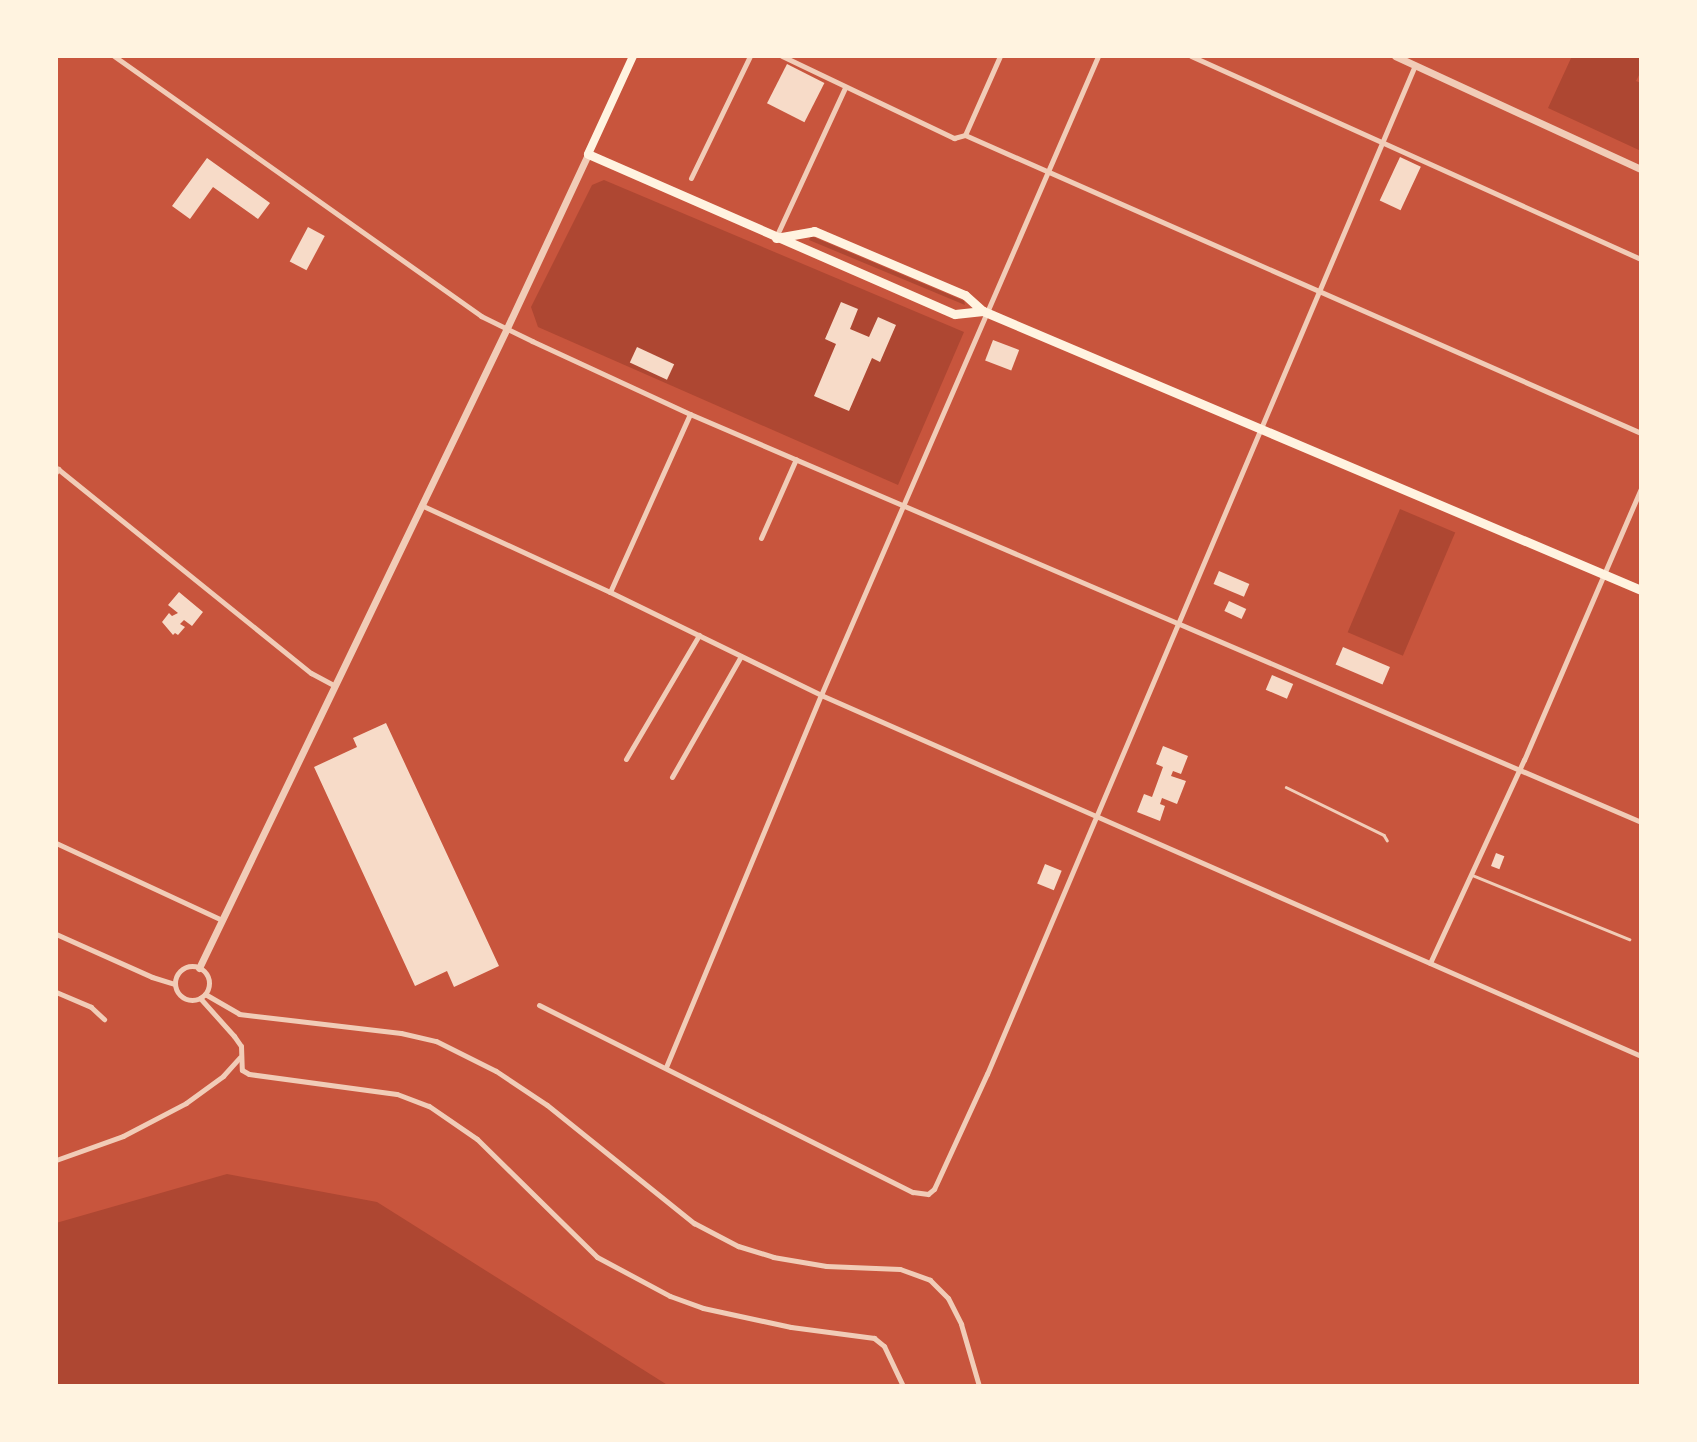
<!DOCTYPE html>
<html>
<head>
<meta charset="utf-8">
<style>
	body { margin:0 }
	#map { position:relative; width:1697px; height:1442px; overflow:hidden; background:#c8553d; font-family:"Golos Text",sans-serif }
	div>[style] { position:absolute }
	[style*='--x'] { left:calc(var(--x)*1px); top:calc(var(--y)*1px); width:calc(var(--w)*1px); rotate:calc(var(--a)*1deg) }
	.green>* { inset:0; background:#ae4732; transform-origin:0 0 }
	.building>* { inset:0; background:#f7dbc8; transform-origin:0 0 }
	.service>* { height:2.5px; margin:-1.25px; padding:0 1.25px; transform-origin:1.25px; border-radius:1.25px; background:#f1ccb7 }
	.minor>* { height:5px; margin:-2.5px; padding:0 2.5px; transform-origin:2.5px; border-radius:2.5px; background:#f1ccb7 }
	.minor>.ring { margin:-2.5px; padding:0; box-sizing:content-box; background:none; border:5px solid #f1ccb7; border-radius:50% }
	.tertiary>* { height:7px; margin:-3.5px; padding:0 3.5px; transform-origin:3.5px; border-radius:3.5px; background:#f1ccb7 }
	.secondary>* { height:8px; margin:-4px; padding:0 4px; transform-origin:4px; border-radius:4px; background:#fff3e0 }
	.primary>* { height:9px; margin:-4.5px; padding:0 4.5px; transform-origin:4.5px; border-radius:4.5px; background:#fff3e0 }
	span { translate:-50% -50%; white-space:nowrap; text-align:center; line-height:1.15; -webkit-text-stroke:5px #fff3e0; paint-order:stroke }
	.frame { position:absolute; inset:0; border:58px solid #fff3e0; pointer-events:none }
</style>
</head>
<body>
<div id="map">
	<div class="green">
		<div style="clip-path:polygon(1572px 56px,1641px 56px,1641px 71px,1636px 81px,1641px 83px,1641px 151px,1548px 108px)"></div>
		<div style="clip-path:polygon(604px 180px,964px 332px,898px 485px,538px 327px,531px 307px,592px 185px)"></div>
		<div style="clip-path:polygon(811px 236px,964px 301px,965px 305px,809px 240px)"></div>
		<div style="left:1400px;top:509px;width:60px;height:134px;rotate:23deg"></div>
		<div style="clip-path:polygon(227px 1174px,377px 1202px,669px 1386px,56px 1386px,56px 1223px)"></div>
	</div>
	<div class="building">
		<div style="left:787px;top:64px;width:42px;height:44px;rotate:27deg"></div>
		<div style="left:1400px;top:157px;width:23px;height:48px;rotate:25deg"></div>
		<div style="clip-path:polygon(207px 158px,270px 203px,258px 219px,213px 187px,190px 219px,172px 206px)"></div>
		<div style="left:308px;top:227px;width:19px;height:39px;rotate:28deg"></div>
		<div style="clip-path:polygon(841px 302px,858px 309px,850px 329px,869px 337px,878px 317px,896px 325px,880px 362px,872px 358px,849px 411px,814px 396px,836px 344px,825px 339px)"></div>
		<div style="left:993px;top:340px;width:28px;height:22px;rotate:21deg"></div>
		<div style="left:637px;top:347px;width:41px;height:17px;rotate:25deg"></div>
		<div style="left:1219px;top:571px;width:33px;height:14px;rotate:23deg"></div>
		<div style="clip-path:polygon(179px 592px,203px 612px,192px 626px,184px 620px,180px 624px,185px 627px,178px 635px,175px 633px,173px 635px,162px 622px,169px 613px,172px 616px,178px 613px,168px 605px)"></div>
		<div style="left:1229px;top:601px;width:19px;height:11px;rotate:25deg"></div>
		<div style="left:1343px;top:647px;width:51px;height:19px;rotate:23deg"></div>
		<div style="left:1272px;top:675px;width:23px;height:16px;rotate:23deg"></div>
		<div style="clip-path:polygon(386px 723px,499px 966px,454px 987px,447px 971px,415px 986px,314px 767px,357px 747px,353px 738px)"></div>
		<div style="clip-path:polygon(1163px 746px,1188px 756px,1181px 774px,1173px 771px,1171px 776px,1186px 781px,1177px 804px,1162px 798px,1160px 804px,1165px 806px,1160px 821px,1137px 812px,1144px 794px,1152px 797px,1163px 767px,1156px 764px)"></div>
		<div style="left:1496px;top:853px;width:9px;height:14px;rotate:21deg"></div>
		<div style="left:1045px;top:864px;width:18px;height:21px;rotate:22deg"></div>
	</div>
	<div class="service">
		<div style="--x:1286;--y:787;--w:109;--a:26.1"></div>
		<div style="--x:1384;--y:835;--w:6;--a:59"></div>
		<div style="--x:1472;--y:875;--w:170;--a:22.2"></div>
	</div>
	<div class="minor">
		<div style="--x:114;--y:56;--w:450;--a:35.3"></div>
		<div style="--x:481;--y:316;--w:57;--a:26.1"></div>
		<div style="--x:532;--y:341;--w:174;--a:24.8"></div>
		<div style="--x:690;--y:414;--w:1035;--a:23.22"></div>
		<div style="--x:782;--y:56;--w:191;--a:25.5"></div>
		<div style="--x:954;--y:138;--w:11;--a:-15"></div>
		<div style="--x:965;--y:135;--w:86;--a:-66.1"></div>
		<div style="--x:1191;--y:56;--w:494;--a:24.3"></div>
		<div style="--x:965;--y:135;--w:739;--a:23.79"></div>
		<div style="--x:691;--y:178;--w:136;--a:-64.2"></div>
		<div style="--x:776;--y:237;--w:164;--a:-65.2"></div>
		<div style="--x:56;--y:472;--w:4;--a:-56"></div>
		<div style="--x:58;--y:469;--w:325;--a:38.9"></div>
		<div style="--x:311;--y:673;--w:27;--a:28"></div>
		<div style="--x:421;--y:505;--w:208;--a:24.7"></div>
		<div style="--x:610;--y:592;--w:235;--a:26"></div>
		<div style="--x:821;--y:695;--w:896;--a:23.76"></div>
		<div style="--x:761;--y:538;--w:86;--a:-66.1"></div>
		<div style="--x:610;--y:592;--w:195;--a:-65.8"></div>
		<div style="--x:626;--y:759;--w:144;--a:-59.5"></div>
		<div style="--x:672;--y:777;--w:139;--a:-60.3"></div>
		<div style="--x:56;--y:843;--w:183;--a:24.9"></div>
		<div style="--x:56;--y:934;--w:105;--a:24.1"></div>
		<div style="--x:152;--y:977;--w:24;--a:17"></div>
		<div style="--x:1430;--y:963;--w:224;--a:-65.2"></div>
		<div style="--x:1524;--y:760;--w:296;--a:-66.7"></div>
		<div class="ring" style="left:175px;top:966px;width:29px;height:29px"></div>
		<div style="--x:56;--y:992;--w:38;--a:23"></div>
		<div style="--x:91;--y:1007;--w:18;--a:43"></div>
		<div style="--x:205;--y:994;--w:39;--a:30"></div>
		<div style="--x:239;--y:1014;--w:163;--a:6.7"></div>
		<div style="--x:401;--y:1033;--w:36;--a:13"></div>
		<div style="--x:436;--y:1041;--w:67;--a:26.6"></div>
		<div style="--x:496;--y:1071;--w:61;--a:33.7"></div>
		<div style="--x:547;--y:1105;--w:189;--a:38.8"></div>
		<div style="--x:694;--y:1223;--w:50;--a:27.6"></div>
		<div style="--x:738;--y:1246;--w:37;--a:17"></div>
		<div style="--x:773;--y:1257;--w:54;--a:9.6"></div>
		<div style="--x:826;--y:1266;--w:74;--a:2.3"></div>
		<div style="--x:900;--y:1269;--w:32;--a:20"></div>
		<div style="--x:930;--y:1280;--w:25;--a:45"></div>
		<div style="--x:948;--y:1298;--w:29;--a:63"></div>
		<div style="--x:961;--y:1324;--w:65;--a:73.8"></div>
		<div style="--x:200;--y:998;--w:51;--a:48.2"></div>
		<div style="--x:234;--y:1036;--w:12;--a:55"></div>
		<div style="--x:241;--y:1046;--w:24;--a:88"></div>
		<div style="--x:242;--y:1070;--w:8;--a:30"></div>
		<div style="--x:249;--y:1074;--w:149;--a:7.7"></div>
		<div style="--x:397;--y:1094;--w:34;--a:21"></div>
		<div style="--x:429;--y:1106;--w:58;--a:34.5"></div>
		<div style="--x:477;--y:1139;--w:168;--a:44.5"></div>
		<div style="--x:597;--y:1257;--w:83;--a:28.1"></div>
		<div style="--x:670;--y:1296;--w:35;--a:20"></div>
		<div style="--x:703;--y:1308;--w:90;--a:12.2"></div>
		<div style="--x:791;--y:1327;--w:84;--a:7.5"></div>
		<div style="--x:874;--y:1338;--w:13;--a:39"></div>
		<div style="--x:884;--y:1346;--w:44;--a:64.6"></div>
		<div style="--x:539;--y:1005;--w:418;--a:26.6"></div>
		<div style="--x:913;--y:1192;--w:15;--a:8"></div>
		<div style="--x:928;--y:1194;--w:8;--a:-40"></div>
		<div style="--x:934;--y:1189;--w:127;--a:-65.3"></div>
		<div style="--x:987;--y:1074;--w:1096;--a:-67.01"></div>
		<div style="--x:666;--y:1067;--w:403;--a:-67.4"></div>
		<div style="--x:821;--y:695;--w:696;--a:-66.56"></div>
		<div style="--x:56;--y:1160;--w:71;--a:-19.7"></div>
		<div style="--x:123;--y:1136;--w:71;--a:-27.6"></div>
		<div style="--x:186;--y:1103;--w:46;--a:-36.1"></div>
		<div style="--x:223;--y:1076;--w:25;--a:-48"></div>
	</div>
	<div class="tertiary">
		<div style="--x:1395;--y:56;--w:271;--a:24.7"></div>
		<div style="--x:199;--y:968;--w:710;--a:-64.3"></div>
		<div style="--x:507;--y:328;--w:192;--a:-65"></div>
	</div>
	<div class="secondary">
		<div style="--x:588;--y:154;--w:108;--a:-65.3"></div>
	</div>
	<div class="primary">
		<div style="--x:588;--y:154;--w:400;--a:23.6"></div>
		<div style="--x:955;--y:314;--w:28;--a:-6"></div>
		<div style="--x:776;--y:238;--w:39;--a:-10"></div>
		<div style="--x:814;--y:231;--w:164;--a:23"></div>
		<div style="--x:965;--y:295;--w:24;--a:42"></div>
		<div style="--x:983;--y:311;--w:715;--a:22.98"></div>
	</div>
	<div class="frame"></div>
</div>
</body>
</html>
